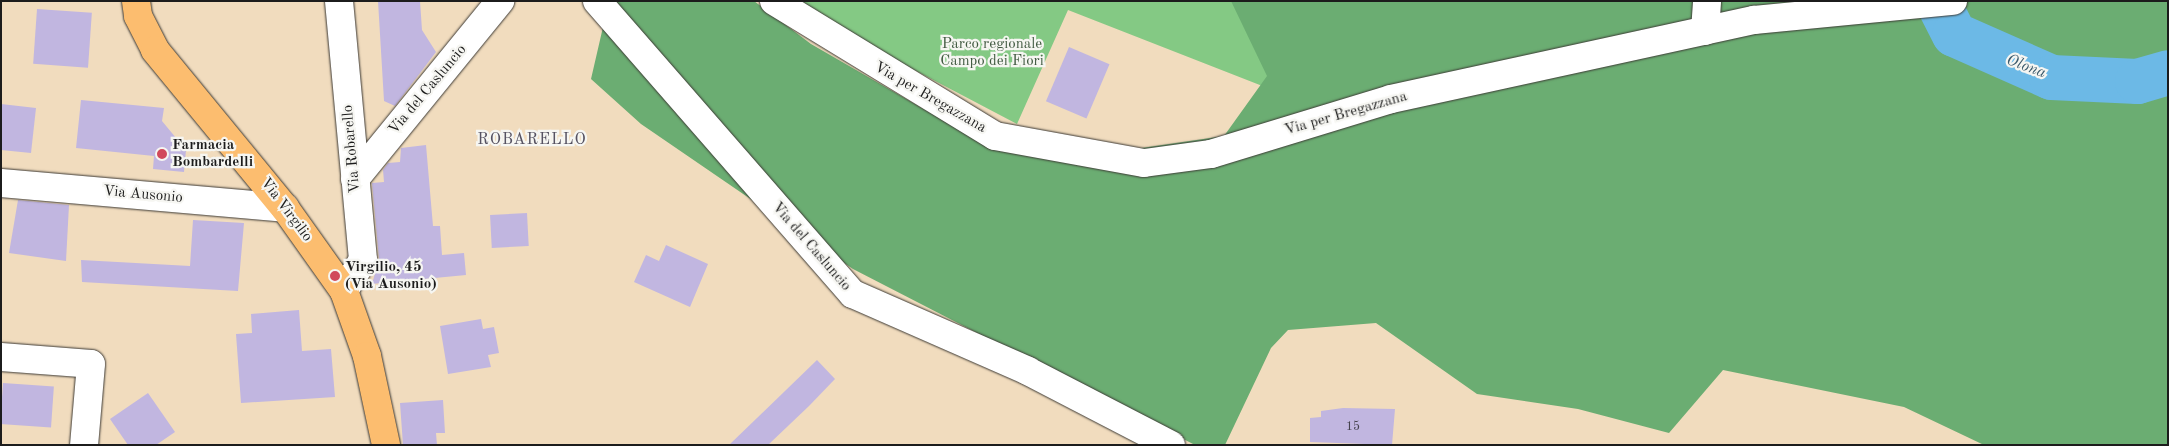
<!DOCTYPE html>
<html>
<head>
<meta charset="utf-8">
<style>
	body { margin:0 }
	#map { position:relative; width:2169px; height:446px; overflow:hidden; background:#f1dcbe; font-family:"Old Standard TT",serif }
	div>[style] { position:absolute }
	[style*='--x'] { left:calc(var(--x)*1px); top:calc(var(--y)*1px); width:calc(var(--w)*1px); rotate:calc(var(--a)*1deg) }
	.green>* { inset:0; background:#84c984 }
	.forest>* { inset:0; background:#6bad72 }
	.river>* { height:45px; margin:-22.5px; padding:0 22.5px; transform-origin:22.5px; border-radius:22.5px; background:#6cb9e6 }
	.building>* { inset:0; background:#c1b6e0; transform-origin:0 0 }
	.roads { filter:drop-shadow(0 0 1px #3c3934) drop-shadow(0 0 1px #3c3934) }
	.minor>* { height:28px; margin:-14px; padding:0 14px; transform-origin:14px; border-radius:14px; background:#fff }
	.major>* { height:28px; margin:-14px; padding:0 14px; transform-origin:14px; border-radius:14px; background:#fcbd6f }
	.dots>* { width:14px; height:14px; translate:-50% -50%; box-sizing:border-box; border:2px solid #f6f6f2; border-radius:50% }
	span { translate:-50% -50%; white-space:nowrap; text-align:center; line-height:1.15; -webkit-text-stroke:4.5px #f6f6f2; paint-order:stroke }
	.number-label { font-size:12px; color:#45424d }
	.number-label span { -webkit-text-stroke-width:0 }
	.park-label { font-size:15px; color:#405940 }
	.street-label { font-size:15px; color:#1c1c1c }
	.poi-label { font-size:15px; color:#1c1c1c; font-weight:700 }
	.left { translate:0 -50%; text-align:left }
	.water-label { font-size:16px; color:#3c5b6d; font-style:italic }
	.neighbourhood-label { font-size:16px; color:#565261; letter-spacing:1px }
	.frame { position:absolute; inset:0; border:2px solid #1c1c1c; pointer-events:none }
</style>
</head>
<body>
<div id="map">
	<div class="green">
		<div style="clip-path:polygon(801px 1px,1766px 1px,1311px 105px,1068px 10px,1017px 124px,842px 32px)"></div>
	</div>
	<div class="forest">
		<div style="clip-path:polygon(609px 1px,754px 1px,811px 44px,993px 149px,1114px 152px,1224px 136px,1267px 76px,1231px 1px,2168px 1px,2168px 445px,1984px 445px,1904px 407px,1723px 370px,1669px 433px,1578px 409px,1477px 394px,1376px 323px,1288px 330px,1271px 348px,1225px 445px,1195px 445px,853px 269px,641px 124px,591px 79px)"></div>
	</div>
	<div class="river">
		<div style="--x:1937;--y:1;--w:37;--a:63"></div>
		<div style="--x:1954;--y:34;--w:106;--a:23.9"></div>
		<div style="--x:2051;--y:77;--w:86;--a:2.7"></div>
		<div style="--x:2137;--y:81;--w:32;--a:-16"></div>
	</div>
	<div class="building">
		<div style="clip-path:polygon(378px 1px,420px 1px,422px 30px,436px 52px,395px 106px,384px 101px)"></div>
		<div style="left:37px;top:9px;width:55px;height:55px;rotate:4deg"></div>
		<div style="left:1069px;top:47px;width:44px;height:59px;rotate:23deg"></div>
		<div style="clip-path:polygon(81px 100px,164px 108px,162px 121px,186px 150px,184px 172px,153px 169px,154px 156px,76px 148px)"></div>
		<div style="clip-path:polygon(1px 104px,36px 108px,31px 153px,1px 150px)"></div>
		<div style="clip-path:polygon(426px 145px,433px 226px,440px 226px,442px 255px,464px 253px,466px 275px,372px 284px,379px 259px,372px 183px,384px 182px,383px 170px,388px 163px,400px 162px,401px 148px)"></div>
		<div style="clip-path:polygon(18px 200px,69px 205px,66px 261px,9px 253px)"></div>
		<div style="left:527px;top:213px;width:33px;height:37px;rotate:87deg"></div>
		<div style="clip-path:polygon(193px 220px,244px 223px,238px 291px,82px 282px,81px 260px,190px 266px)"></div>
		<div style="clip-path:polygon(666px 245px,708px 264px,690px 307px,634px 282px,646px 255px,659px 261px)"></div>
		<div style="clip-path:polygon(299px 310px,302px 351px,331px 349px,335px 397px,241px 403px,236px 334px,252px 333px,251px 314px)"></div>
		<div style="clip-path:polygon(481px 319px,483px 329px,494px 327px,499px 353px,488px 355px,491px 367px,448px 374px,440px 326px)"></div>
		<div style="clip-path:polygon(817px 360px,835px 379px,809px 406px,768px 445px,729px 445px)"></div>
		<div style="left:3px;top:383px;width:51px;height:41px;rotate:4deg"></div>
		<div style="clip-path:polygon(148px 393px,175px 432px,156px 445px,128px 445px,110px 419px)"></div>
		<div style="clip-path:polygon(443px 400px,445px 433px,436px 433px,437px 445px,403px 445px,400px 403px)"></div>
		<div style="clip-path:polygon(1343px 408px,1395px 409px,1392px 445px,1310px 442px,1310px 418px,1321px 417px,1321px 411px)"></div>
	</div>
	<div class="roads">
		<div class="minor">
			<div style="--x:339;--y:1;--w:260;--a:84.7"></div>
			<div style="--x:363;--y:260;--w:36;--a:122"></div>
			<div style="--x:597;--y:1;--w:389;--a:48.9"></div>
			<div style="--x:853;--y:294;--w:191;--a:23.7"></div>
			<div style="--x:1028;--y:371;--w:161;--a:27.4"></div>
			<div style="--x:774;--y:1;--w:259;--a:31.4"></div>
			<div style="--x:995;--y:136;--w:151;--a:10.3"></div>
			<div style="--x:1144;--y:163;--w:68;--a:-7.7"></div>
			<div style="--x:1211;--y:154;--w:188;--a:-17"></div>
			<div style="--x:1391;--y:99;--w:371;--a:-12.3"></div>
			<div style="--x:1754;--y:20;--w:200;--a:-5.5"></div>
			<div style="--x:1705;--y:31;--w:30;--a:-86"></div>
			<div style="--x:355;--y:179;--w:230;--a:-50.8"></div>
			<div style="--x:1;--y:183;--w:285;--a:5"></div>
			<div style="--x:1;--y:357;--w:90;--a:4.4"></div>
			<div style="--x:91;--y:364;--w:81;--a:94.9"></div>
		</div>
		<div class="major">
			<div style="--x:136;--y:1;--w:15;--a:82"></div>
			<div style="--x:138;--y:16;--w:38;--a:63"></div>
			<div style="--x:155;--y:50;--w:205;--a:50.6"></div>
			<div style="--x:285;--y:208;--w:102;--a:54.6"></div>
			<div style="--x:344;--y:291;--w:69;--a:70.5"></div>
			<div style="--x:367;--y:356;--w:91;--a:77.9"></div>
		</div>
	</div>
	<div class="dots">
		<div style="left:162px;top:154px;background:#d1495b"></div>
		<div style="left:335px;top:276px;background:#d1495b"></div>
	</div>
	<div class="number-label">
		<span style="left:1353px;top:428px">15</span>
	</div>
	<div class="park-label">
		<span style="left:992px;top:53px">Parco regionale<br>Campo dei Fiori</span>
	</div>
	<div class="street-label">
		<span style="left:428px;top:90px;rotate:-50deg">Via del Casluncio</span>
		<span style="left:930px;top:98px;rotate:30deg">Via per Bregazzana</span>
		<span style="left:1346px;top:114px;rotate:-16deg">Via per Bregazzana</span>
		<span style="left:352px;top:149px;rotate:-95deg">Via Robarello</span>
		<span style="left:143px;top:195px;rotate:5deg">Via Ausonio</span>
		<span style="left:286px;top:210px;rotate:53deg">Via Virgilio</span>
		<span style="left:811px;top:247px;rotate:49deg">Via del Casluncio</span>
	</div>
	<div class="poi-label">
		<span class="left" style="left:172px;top:154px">Farmacia<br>Bombardelli</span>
		<span class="left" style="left:345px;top:276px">Virgilio, 45<br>(Via Ausonio)</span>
	</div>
	<div class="water-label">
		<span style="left:2026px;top:67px;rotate:21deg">Olona</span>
	</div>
	<div class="neighbourhood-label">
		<span style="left:532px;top:140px">ROBARELLO</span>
	</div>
	<div class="frame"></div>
</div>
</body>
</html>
